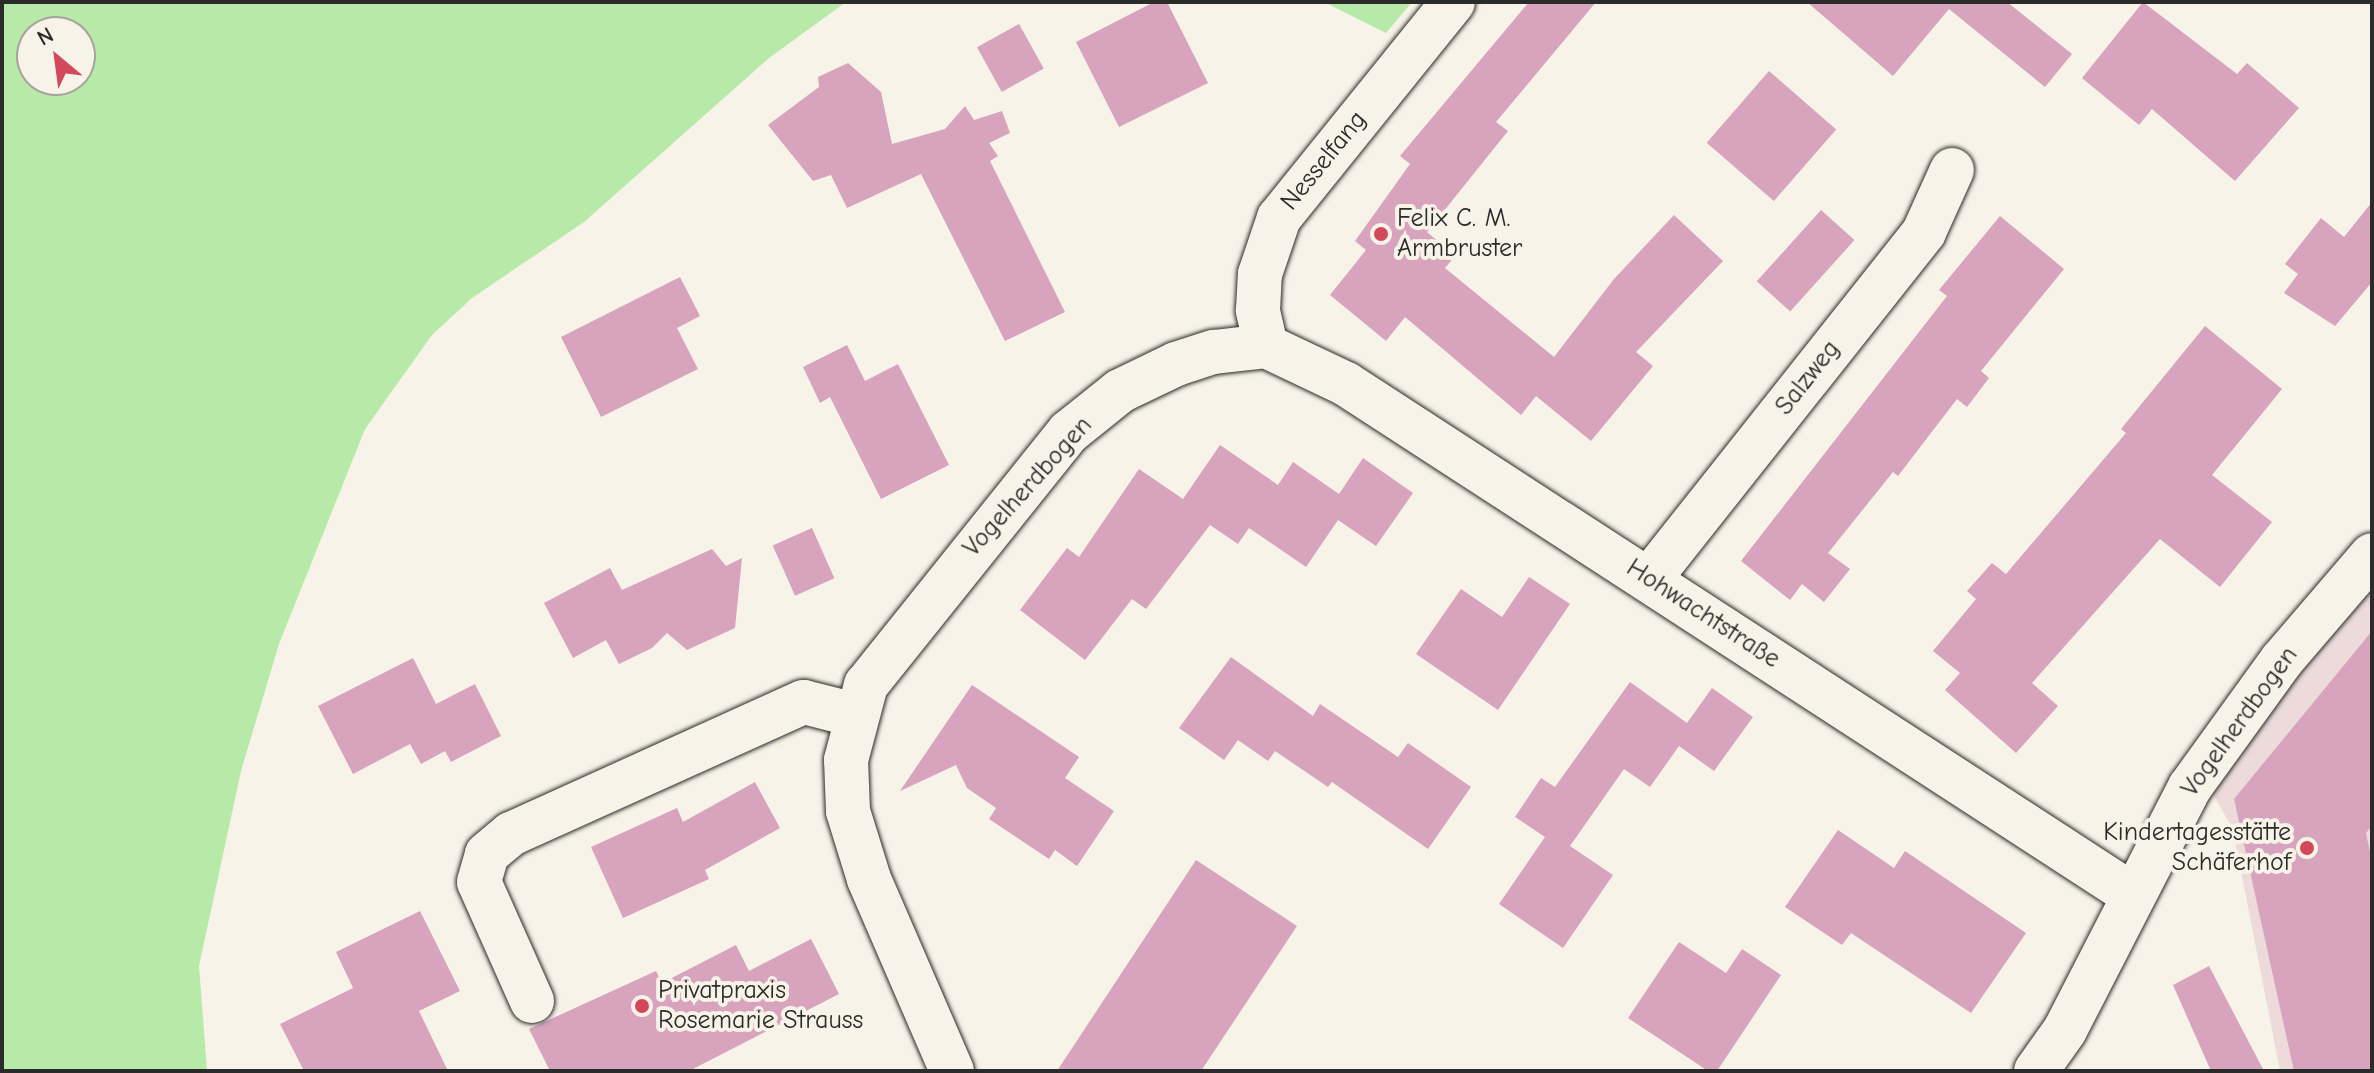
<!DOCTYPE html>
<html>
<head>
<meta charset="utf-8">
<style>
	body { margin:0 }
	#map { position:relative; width:2374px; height:1073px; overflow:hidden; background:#f7f3e8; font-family:"Comic Neue",sans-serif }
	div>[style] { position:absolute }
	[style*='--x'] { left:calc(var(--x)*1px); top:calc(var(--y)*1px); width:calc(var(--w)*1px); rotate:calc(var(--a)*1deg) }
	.built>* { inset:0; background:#eddbdb }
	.green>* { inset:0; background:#b7e9a9 }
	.building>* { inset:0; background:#d7a3bd; transform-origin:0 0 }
	.roads { filter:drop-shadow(0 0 2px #2b2b2b) drop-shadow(0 0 2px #2b2b2b) }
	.minor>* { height:44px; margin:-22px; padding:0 22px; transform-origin:22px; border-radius:22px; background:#f7f3e8 }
	.dots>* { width:22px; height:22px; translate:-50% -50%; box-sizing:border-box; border:4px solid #f7f3e8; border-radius:50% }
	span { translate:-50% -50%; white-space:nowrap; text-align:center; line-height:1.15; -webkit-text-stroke:8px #f7f3e8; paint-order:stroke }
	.street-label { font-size:26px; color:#2b2b2b }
	.poi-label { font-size:26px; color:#2b2b2b }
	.left { translate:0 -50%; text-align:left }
	.right { translate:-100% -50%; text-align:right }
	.frame { position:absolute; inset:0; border:4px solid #2b2b2b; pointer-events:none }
	.north { position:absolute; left:16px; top:16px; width:80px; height:80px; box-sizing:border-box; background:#f7f3e8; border:2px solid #a5a39c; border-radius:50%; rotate:331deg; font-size:22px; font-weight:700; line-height:32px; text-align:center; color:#2b2b2b }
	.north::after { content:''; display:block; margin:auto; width:28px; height:36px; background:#d1495b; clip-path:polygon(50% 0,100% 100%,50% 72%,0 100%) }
</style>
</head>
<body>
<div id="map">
	<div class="built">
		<div style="clip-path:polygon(2372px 580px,2372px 1071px,2280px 1071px,2233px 830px,2212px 792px,2301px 665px)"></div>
	</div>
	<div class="green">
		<div style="clip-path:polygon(evenodd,2px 2px,846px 2px,769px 58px,584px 222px,472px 298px,432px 335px,365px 429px,279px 644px,241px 771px,199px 966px,207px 1071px,2px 1071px,2px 2px,32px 32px,80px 32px,80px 80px,32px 80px,32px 32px)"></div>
		<div style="clip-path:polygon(1324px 2px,1412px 2px,1386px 33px)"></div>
	</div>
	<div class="building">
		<div style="clip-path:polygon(1154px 2px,1167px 2px,1208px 83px,1119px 127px,1076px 42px)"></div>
		<div style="clip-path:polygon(1529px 2px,1596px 2px,1496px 122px,1508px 131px,1427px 232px,1455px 256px,1445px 268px,1554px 357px,1614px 279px,1674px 215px,1723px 261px,1636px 352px,1653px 366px,1591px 441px,1536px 396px,1521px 415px,1405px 317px,1386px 341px,1330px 295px,1366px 250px,1355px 241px,1410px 164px,1400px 156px)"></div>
		<div style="clip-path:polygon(1807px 2px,2007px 2px,2072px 54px,2045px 87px,1949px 9px,1893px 76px)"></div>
		<div style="clip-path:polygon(2143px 2px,2237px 74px,2247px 63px,2299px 108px,2235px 181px,2152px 109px,2139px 125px,2082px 78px)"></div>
		<div style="left:1019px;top:24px;width:51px;height:48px;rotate:61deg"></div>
		<div style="clip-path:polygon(848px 63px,881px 92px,892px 144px,945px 129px,965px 106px,974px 120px,1002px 111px,1010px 133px,989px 143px,998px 156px,990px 161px,1065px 312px,1005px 341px,921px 174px,847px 208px,831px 175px,813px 181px,768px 125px,819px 87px,818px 77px)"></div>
		<div style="left:1769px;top:71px;width:89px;height:95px;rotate:41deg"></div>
		<div style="clip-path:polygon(2372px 202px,2372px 282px,2335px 326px,2284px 293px,2298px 274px,2285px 264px,2321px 218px,2344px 237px)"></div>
		<div style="left:1821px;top:210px;width:45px;height:96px;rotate:42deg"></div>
		<div style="clip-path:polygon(2000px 216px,2064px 269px,1981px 371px,1989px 378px,1967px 407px,1957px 399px,1898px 476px,1893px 472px,1828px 553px,1850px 569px,1824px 602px,1802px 584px,1790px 600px,1741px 561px,1947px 296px,1939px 290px)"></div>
		<div style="clip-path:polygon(680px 277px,700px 316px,677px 328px,698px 369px,601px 417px,561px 337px)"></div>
		<div style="clip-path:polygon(2205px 326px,2282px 389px,2212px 475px,2272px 522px,2220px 587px,2160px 539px,2032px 683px,2058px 706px,2016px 753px,1945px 690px,1960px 673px,1933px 651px,1976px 599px,1967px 591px,1992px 563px,2006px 574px,2126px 433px,2121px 429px)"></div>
		<div style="clip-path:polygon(847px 345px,865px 381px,898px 364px,949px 465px,881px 499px,830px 397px,820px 403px,803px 367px)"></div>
		<div style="clip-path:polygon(1220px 445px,1278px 485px,1293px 462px,1339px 494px,1363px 458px,1413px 493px,1376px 546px,1338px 520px,1306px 567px,1249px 528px,1238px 544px,1210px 525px,1146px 609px,1132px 599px,1085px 660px,1020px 610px,1067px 548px,1079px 557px,1139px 469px,1183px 499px)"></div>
		<div style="left:812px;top:528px;width:55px;height:43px;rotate:66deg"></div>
		<div style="clip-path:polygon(712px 549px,726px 566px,742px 558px,735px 628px,687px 650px,667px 633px,652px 648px,619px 664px,606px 640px,573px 658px,544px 603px,610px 568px,622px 590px)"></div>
		<div style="clip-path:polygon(1529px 577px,1570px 604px,1498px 710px,1416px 654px,1461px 589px,1502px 617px)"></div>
		<div style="clip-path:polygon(2372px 631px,2372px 826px,2366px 833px,2372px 862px,2372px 1071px,2294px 1071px,2234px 799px)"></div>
		<div style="clip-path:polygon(1231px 657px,1313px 716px,1320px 704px,1398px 757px,1408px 743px,1471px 787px,1428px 849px,1332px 782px,1328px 787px,1275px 751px,1268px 761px,1238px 740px,1224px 760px,1179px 728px)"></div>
		<div style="clip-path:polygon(413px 658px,436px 704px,475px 684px,501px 736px,451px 762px,445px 751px,421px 764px,410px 744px,353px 774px,318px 706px)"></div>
		<div style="clip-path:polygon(1630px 682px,1687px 723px,1712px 688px,1753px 717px,1714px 771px,1679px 746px,1650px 787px,1624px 769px,1570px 846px,1613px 875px,1563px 948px,1499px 904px,1545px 837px,1515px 817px,1541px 778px,1555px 787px)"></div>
		<div style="clip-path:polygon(972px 685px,1079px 757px,1065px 778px,1114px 811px,1077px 866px,1055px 850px,1049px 859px,989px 819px,996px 808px,967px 788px,956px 765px,900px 791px)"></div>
		<div style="clip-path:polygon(755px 782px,780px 828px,705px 870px,709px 879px,623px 918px,591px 847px,677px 808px,683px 822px)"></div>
		<div style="clip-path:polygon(1838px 830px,1894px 868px,1905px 851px,2026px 933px,1971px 1013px,1851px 933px,1842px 945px,1785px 907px)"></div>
		<div style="clip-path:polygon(1196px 860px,1297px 926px,1201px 1071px,1057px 1071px)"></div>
		<div style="clip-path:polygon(420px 911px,460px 991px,419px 1011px,448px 1071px,304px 1071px,280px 1024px,353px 988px,336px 952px)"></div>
		<div style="clip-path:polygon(811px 939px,839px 994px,689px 1071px,550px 1071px,529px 1029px,656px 971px,662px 983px,736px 945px,749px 971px)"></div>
		<div style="clip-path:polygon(1679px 942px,1726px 973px,1742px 949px,1781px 975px,1717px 1071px,1708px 1071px,1628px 1018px)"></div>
		<div style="clip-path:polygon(2209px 966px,2264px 1071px,2211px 1071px,2173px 985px)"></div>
	</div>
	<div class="roads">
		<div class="minor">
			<div style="--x:1266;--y:346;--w:89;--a:25.4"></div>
			<div style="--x:1346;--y:384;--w:938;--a:33"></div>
			<div style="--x:1266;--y:346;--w:37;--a:-103"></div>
			<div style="--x:1258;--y:310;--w:36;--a:-87"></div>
			<div style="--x:1260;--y:274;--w:59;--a:-71.3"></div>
			<div style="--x:1279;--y:218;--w:277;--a:-51.1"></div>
			<div style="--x:1650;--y:578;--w:441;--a:-51.6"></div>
			<div style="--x:1924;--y:232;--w:68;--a:-65.7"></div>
			<div style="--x:532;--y:1001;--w:130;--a:-114"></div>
			<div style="--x:479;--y:882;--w:29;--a:-74"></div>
			<div style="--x:487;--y:854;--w:31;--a:-40"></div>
			<div style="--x:511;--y:834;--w:321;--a:-24.3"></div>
			<div style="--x:804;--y:702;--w:53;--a:14.3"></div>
			<div style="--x:952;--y:1071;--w:209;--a:-113.4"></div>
			<div style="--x:869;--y:879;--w:71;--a:-107.2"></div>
			<div style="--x:848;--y:811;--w:51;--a:-92.2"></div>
			<div style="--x:846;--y:760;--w:78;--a:-75.1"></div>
			<div style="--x:866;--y:685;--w:324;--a:-51.3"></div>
			<div style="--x:1069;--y:432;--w:65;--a:-38.8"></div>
			<div style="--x:1120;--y:391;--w:62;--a:-25.7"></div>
			<div style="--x:1176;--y:364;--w:40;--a:-18"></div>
			<div style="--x:1214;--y:352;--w:52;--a:-6.6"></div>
			<div style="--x:2036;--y:1071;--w:50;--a:-54.7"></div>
			<div style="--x:2065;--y:1030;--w:273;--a:-62.8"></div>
			<div style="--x:2190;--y:787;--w:157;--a:-54.1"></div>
			<div style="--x:2282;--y:660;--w:138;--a:-49.4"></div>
		</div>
	</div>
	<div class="dots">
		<div style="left:1381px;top:234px;background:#d1495b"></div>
		<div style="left:2307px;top:848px;background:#d1495b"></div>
		<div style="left:642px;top:1006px;background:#d1495b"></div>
	</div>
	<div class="street-label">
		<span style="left:1324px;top:161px;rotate:-51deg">Nesselfang</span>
		<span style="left:1808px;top:378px;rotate:-52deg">Salzweg</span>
		<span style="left:1028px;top:487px;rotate:-48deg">Vogelherdbogen</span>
		<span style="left:1703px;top:614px;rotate:33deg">Hohwachtstraße</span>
		<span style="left:2240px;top:722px;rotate:-54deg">Vogelherdbogen</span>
	</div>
	<div class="poi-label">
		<span class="left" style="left:1397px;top:234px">Felix C. M.<br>Armbruster</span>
		<span class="right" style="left:2291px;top:848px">Kindertagesstätte<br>Schäferhof</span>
		<span class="left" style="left:658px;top:1006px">Privatpraxis<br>Rosemarie Strauss</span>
	</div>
	<div class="frame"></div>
	<div class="north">N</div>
</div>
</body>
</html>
